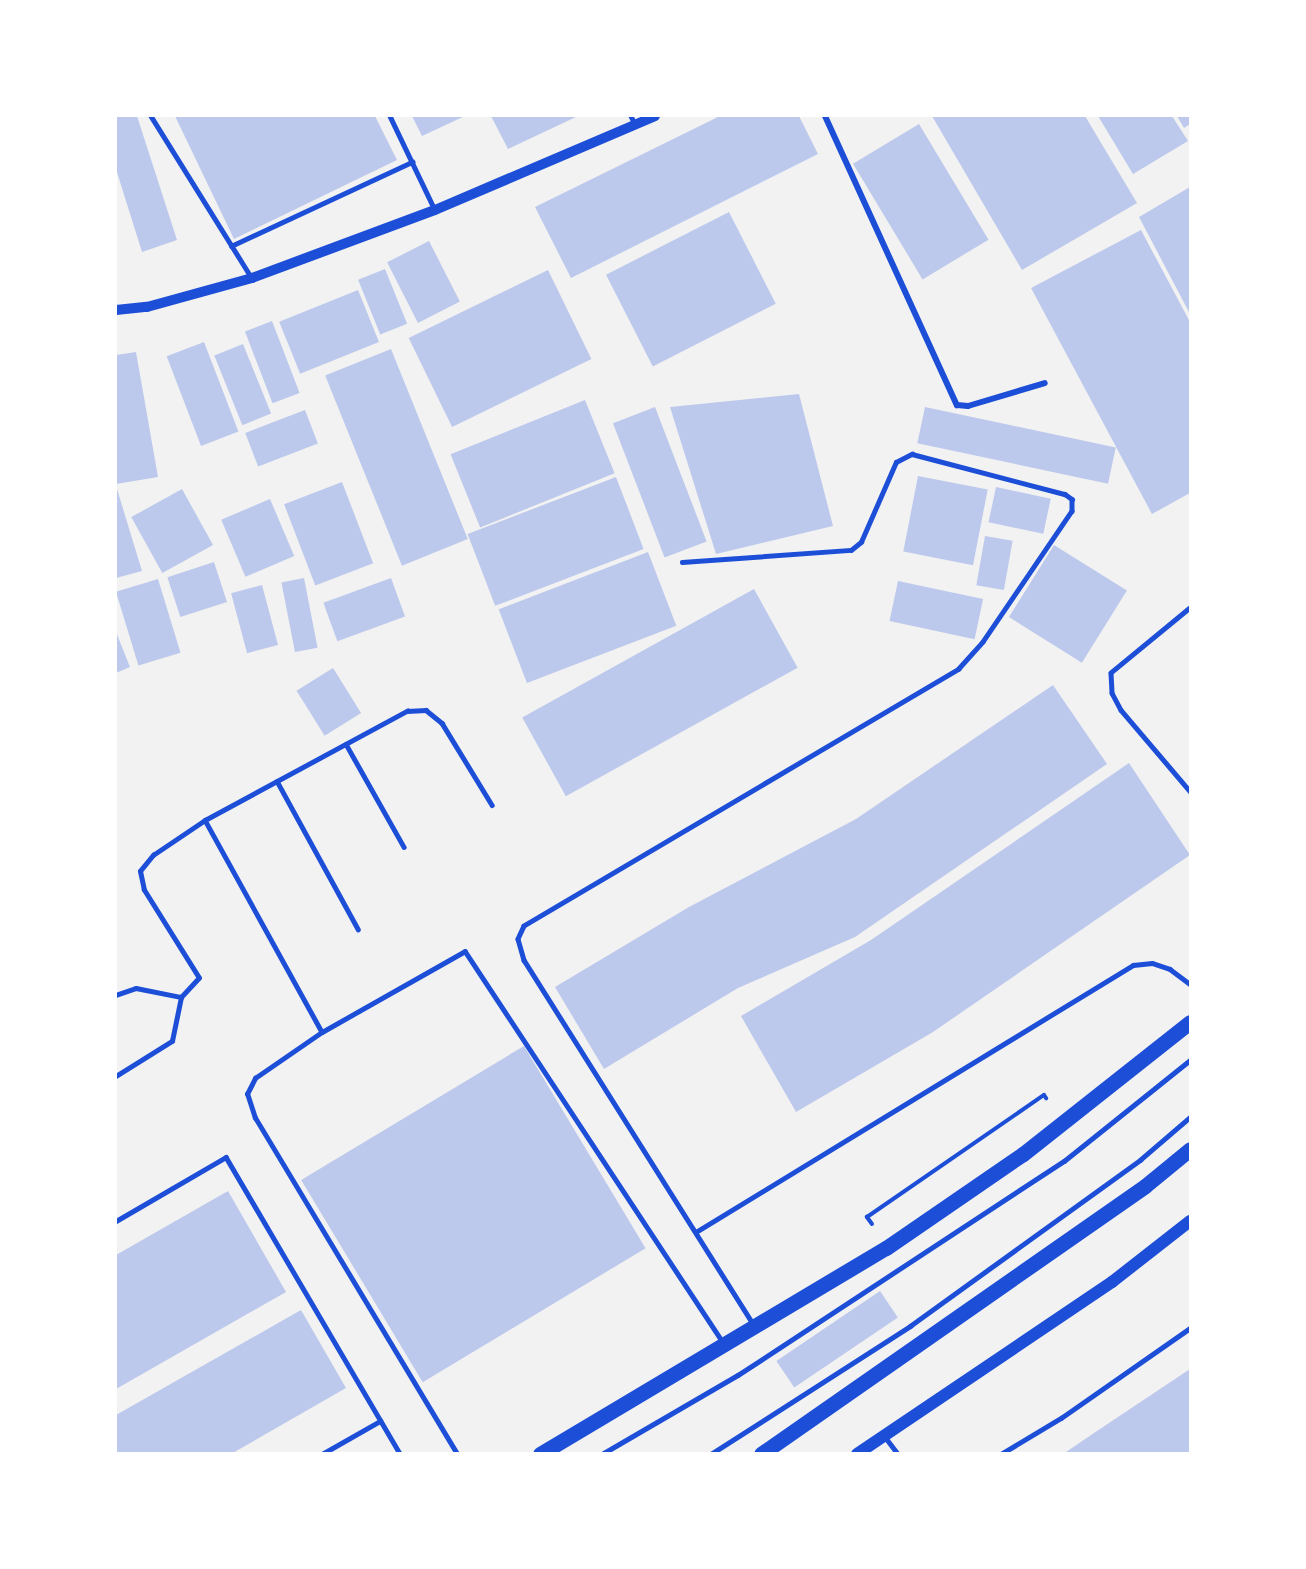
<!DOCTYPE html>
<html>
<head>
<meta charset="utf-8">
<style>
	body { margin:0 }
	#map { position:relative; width:1306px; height:1569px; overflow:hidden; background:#f2f2f2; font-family:Ubuntu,sans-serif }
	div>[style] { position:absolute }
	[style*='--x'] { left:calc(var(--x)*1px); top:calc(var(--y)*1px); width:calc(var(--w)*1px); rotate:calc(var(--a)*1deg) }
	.building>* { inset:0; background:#bdc9ec; transform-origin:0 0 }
	.path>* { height:4px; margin:-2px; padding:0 2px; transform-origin:2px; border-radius:2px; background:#1d4ed8 }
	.service>* { height:4.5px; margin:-2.25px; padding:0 2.25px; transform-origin:2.25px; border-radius:2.25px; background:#1d4ed8 }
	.minor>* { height:6px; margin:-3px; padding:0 3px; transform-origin:3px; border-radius:3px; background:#1d4ed8 }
	.tertiary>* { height:10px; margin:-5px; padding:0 5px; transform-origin:5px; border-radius:5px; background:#1d4ed8 }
	.secondary>* { height:12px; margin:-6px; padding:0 6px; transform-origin:6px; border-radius:6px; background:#1d4ed8 }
	.primary>* { height:15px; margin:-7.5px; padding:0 7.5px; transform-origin:7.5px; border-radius:7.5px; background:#1d4ed8 }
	span { translate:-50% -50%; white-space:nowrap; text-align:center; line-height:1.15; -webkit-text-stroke:6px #fff; paint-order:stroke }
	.frame { position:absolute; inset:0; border:117px solid #fff; pointer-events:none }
</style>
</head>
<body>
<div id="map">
	<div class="building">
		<div style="clip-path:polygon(116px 116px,137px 116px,177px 240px,142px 252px,116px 169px)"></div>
		<div style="clip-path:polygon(175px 116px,375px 116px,397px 160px,234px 239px)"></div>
		<div style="clip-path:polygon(412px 116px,465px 116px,422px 136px)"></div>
		<div style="clip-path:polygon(491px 116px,578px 116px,508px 149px)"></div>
		<div style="clip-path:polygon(720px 116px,799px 116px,818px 154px,571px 278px,535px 207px)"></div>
		<div style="clip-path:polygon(932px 116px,1085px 116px,1137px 203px,1022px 270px)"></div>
		<div style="clip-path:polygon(1098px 116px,1172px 116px,1188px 141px,1133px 174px)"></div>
		<div style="clip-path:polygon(1177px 116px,1190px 116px,1190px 124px,1184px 128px)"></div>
		<div style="left:919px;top:124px;width:135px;height:77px;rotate:59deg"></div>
		<div style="clip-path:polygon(1190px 187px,1190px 314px,1139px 217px)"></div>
		<div style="left:729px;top:212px;width:103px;height:138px;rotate:63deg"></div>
		<div style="clip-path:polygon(1141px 230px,1190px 322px,1190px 493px,1152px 514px,1031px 288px)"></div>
		<div style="left:429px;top:241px;width:68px;height:47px;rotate:63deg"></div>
		<div style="left:385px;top:269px;width:59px;height:29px;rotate:68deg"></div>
		<div style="left:548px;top:270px;width:99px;height:155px;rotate:64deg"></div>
		<div style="left:358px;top:290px;width:56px;height:85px;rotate:68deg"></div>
		<div style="left:272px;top:321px;width:77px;height:29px;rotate:69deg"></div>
		<div style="left:204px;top:342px;width:96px;height:40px;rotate:69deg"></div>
		<div style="left:243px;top:344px;width:75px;height:31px;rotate:68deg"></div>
		<div style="left:391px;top:349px;width:205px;height:71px;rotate:68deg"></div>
		<div style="clip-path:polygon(136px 352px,158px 477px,116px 484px,116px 355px)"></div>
		<div style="clip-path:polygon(799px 394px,833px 526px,716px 554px,670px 407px)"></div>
		<div style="left:585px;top:400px;width:79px;height:145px;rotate:68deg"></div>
		<div style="left:655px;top:407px;width:144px;height:45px;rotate:69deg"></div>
		<div style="left:925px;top:407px;width:195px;height:37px;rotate:12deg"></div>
		<div style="left:305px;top:410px;width:36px;height:64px;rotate:69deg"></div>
		<div style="left:918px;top:476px;width:71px;height:77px;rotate:11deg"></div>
		<div style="left:616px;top:477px;width:77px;height:159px;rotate:69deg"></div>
		<div style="left:342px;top:482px;width:87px;height:62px;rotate:69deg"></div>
		<div style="left:996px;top:487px;width:56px;height:36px;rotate:12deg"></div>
		<div style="clip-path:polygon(117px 489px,142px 571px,116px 578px,116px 490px)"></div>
		<div style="left:182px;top:489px;width:64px;height:58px;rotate:61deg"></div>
		<div style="left:270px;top:499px;width:62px;height:53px;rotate:67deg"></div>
		<div style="left:985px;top:536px;width:28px;height:50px;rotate:10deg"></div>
		<div style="left:1054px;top:545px;width:86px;height:85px;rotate:32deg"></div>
		<div style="left:648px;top:552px;width:79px;height:160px;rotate:69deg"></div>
		<div style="left:214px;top:562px;width:42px;height:49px;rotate:72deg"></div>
		<div style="left:304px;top:578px;width:71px;height:23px;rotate:79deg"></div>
		<div style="left:391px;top:578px;width:41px;height:72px;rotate:70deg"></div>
		<div style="left:158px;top:579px;width:77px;height:44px;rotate:73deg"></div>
		<div style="left:898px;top:581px;width:87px;height:41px;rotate:12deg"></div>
		<div style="left:262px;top:585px;width:62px;height:32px;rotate:75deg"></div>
		<div style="left:754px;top:589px;width:90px;height:265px;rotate:61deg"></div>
		<div style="clip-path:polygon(116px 632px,130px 667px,116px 673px)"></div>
		<div style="left:333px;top:668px;width:53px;height:43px;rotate:58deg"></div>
		<div style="clip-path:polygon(1053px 685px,1107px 764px,855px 937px,738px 988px,604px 1069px,555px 987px,689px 907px,856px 819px)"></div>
		<div style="clip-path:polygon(1129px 763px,1190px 855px,933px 1032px,796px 1112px,741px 1016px,871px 940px)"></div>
		<div style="left:524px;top:1046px;width:236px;height:260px;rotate:59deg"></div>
		<div style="clip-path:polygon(228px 1191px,286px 1292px,116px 1389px,116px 1255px)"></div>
		<div style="left:880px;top:1291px;width:32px;height:125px;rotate:56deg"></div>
		<div style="clip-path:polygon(301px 1310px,346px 1388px,231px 1454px,116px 1454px,116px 1415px)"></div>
		<div style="clip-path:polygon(1190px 1369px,1190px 1454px,1063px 1454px,1097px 1431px)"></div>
	</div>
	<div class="path">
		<div style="--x:872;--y:1224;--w:9;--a:-126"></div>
		<div style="--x:867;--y:1217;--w:215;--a:-34.6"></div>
		<div style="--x:1044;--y:1095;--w:4;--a:56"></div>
	</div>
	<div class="service">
		<div style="--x:151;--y:116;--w:191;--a:58.1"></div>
		<div style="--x:390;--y:116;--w:104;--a:64.4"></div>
		<div style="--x:631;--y:116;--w:9;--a:63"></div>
		<div style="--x:231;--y:246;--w:200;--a:-24.9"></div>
		<div style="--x:682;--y:562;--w:169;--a:-4.1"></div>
		<div style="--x:851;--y:550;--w:13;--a:-39"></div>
		<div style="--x:861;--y:542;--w:87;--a:-66.4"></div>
		<div style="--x:896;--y:462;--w:18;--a:-27"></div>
		<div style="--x:912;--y:454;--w:158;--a:14.7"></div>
		<div style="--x:1065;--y:494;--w:9;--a:36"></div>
		<div style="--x:1072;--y:499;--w:12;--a:90"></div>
		<div style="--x:1072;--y:511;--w:158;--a:124.2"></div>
		<div style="--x:983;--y:642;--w:36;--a:132"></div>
		<div style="--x:959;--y:669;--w:505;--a:149.43"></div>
		<div style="--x:524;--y:926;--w:14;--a:115"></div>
		<div style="--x:518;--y:939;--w:22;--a:74"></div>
		<div style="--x:524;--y:960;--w:429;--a:57.8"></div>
		<div style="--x:1190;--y:608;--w:102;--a:140.6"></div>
		<div style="--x:1111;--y:673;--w:20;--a:87"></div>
		<div style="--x:1112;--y:693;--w:19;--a:62"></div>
		<div style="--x:1121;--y:710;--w:106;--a:49.6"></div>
		<div style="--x:346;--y:744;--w:118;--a:60.6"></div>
		<div style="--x:277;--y:781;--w:169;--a:61.3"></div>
		<div style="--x:205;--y:820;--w:242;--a:61.1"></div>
		<div style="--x:116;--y:995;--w:21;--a:-19"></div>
		<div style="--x:136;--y:988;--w:46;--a:11.3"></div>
		<div style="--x:116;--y:1076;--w:66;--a:-32"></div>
		<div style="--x:172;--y:1041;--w:45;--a:-78.4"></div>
		<div style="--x:181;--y:997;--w:26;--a:-47"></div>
		<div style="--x:199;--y:978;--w:104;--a:-122"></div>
		<div style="--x:144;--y:890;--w:19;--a:-102"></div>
		<div style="--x:140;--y:871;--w:21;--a:-51"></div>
		<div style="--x:153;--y:855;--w:63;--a:-33.9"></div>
		<div style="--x:205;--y:820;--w:230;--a:-28.4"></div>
		<div style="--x:407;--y:711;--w:19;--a:-3"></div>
		<div style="--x:426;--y:710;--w:21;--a:39"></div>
		<div style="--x:442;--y:723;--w:96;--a:58.6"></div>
		<div style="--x:116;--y:1221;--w:127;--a:-30.2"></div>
		<div style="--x:226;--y:1157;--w:344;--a:59.6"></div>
		<div style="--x:696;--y:1232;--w:512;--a:-31.42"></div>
		<div style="--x:1133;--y:965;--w:19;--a:-6"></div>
		<div style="--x:1152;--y:963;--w:19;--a:18"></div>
		<div style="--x:1170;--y:969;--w:25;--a:37"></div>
		<div style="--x:886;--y:1438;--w:20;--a:53"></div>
		<div style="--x:322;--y:1454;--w:67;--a:-29.6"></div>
		<div style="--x:457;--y:1454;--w:392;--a:-121"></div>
		<div style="--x:255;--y:1118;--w:25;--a:-108"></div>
		<div style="--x:247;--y:1094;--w:18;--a:-63"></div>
		<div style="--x:255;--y:1078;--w:81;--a:-34.5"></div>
		<div style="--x:322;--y:1032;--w:164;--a:-29.5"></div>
		<div style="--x:465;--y:951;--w:469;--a:56.6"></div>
		<div style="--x:602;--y:1454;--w:157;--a:-30.2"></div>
		<div style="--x:738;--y:1375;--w:390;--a:-33.3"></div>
		<div style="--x:1064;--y:1161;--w:161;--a:-38.7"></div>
		<div style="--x:711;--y:1454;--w:237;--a:-32.7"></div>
		<div style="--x:910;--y:1326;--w:284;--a:-35.8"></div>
		<div style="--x:1140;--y:1160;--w:66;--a:-40.7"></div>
		<div style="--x:1001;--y:1454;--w:70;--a:-31"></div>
		<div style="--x:1061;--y:1418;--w:157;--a:-34.9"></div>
	</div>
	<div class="minor">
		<div style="--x:825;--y:116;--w:318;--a:65.5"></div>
		<div style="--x:957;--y:405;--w:11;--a:5"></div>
		<div style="--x:968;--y:406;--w:80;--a:-16.6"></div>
	</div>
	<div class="tertiary">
		<div style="--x:116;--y:310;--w:31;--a:-6"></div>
		<div style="--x:147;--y:307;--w:109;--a:-15.4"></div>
		<div style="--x:252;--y:278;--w:195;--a:-20.4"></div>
		<div style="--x:435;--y:210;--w:239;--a:-23.1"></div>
	</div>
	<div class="secondary">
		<div style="--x:857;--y:1454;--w:308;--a:-34"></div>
		<div style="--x:1112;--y:1282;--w:99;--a:-38"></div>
	</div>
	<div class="primary">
		<div style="--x:540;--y:1454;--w:403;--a:-30.8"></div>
		<div style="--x:886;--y:1248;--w:166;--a:-34.5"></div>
		<div style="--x:1023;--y:1154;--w:213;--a:-38.3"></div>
		<div style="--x:761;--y:1454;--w:468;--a:-34.9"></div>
		<div style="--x:1145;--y:1186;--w:58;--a:-39.4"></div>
	</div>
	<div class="frame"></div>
</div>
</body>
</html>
